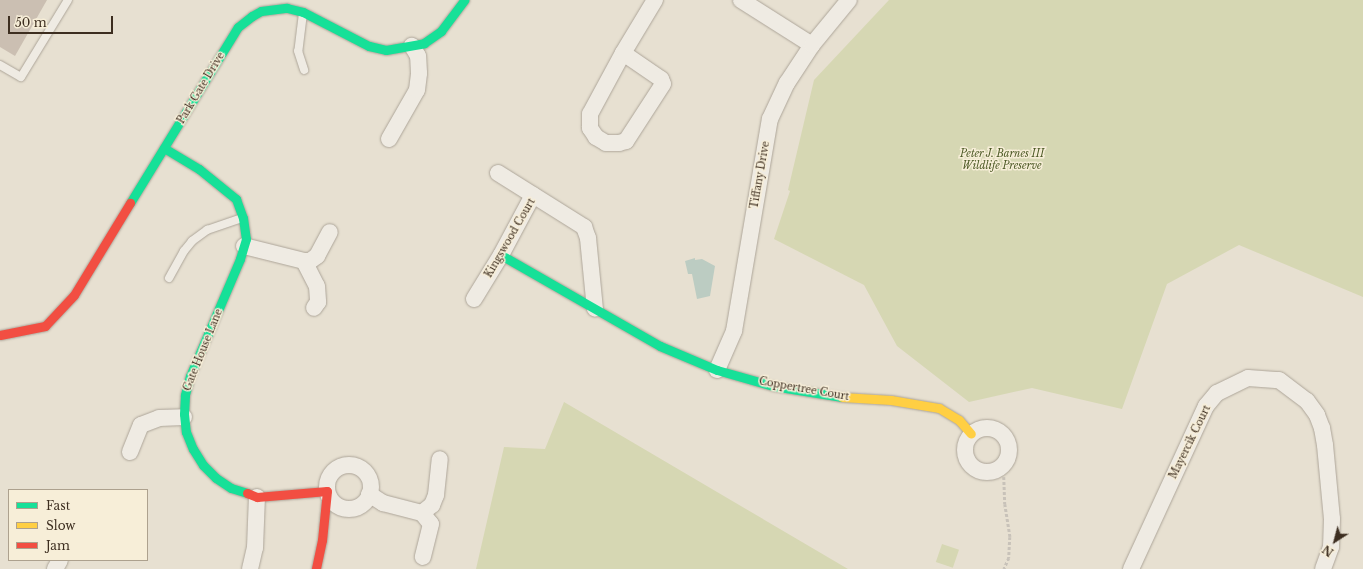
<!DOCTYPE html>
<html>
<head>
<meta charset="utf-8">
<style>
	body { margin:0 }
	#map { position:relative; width:1363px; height:569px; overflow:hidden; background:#e7e0d1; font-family:"Libre Baskerville",serif }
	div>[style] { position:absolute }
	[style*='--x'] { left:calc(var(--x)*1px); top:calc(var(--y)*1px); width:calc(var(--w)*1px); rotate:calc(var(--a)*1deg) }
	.green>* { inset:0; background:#d6d7b3; transform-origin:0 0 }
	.water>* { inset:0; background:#bcccc2 }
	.building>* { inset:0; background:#cbbfb2 }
	.path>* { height:2.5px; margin-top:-1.25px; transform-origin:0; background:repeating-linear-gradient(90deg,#c8c2b9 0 3px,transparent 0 5px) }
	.roads { filter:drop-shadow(0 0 1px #ada599) drop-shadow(0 0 1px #ada599) }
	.lane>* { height:8px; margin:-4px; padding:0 4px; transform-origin:4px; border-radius:4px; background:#efebe3 }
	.street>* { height:16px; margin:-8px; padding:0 8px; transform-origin:8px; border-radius:8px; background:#efebe3 }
	.street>.ring { margin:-8px; padding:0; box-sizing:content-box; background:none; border:16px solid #efebe3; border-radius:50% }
	.fast>* { height:9px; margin:-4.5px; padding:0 4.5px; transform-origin:4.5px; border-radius:4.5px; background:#16e098 }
	.slow>* { height:9px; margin:-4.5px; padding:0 4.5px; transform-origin:4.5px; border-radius:4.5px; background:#ffcf43 }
	.jam>* { height:9px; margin:-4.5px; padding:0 4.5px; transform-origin:4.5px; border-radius:4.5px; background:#f24e42 }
	span { translate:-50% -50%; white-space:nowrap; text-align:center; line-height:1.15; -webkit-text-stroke:3px #f7eed8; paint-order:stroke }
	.street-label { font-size:10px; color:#3d2e20 }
	.park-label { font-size:10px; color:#4d5a26; font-style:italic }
	.legend { position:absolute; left:8px; top:489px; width:140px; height:72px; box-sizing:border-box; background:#f7eed8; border:1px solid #ada18e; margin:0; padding:5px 7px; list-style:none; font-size:12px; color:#3d2e20 }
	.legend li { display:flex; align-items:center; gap:8px; height:20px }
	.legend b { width:20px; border:1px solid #ada18e }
	.north { position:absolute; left:1315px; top:521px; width:40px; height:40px; -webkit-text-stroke:3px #f7eed8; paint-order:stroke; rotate:216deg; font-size:11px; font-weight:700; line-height:16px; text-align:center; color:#3d2e20 }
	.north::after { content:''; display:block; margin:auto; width:14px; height:18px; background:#3d2e20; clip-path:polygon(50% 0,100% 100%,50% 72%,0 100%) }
	.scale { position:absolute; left:8px; top:16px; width:105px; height:18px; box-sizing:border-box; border:2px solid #3d2e20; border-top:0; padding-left:5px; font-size:12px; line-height:14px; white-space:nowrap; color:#3d2e20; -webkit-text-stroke:3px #f7eed8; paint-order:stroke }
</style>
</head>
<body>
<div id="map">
	<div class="green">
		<div style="clip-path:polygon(889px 0,1363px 0,1363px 297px,1239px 245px,1167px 284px,1122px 409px,1032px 388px,969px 402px,897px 346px,864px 285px,774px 239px,790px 191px,788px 190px,814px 80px)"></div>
		<div style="clip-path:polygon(564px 402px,848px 569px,476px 569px,504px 447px,545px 449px)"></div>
		<div style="left:942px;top:544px;width:18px;height:19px;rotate:19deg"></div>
	</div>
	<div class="water">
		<div style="clip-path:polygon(695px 258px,695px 260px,702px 259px,715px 266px,710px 296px,697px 299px,692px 274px,688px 274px,685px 261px)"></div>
	</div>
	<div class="building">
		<div style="clip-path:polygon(0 0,47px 0,15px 56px,0 47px)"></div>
	</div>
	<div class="path">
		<div style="--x:1000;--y:468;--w:10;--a:66"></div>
		<div style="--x:1004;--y:477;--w:27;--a:88"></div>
		<div style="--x:1005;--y:504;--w:33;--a:81"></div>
		<div style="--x:1010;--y:537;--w:21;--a:93"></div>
		<div style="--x:1009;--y:558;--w:12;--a:114"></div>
	</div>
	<div class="roads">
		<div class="lane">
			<div style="--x:303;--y:13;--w:38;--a:97"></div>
			<div style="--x:298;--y:51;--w:20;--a:72"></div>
			<div style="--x:0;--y:65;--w:24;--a:30"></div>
			<div style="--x:21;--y:77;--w:90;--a:-58.6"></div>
			<div style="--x:169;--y:278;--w:31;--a:-61"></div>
			<div style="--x:184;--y:251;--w:13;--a:-51"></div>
			<div style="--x:192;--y:241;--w:19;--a:-36"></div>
			<div style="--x:207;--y:230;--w:37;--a:-19"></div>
		</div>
		<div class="street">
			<div style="--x:741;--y:0;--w:84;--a:32.4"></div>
			<div style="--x:623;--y:53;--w:46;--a:34.4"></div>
			<div style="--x:661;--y:79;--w:5;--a:68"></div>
			<div style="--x:663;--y:84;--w:68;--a:123"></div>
			<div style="--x:626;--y:141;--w:7;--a:164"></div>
			<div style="--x:619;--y:143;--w:13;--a:180"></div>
			<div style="--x:606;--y:143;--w:12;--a:-149"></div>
			<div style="--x:596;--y:137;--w:11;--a:-124"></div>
			<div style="--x:590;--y:128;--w:14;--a:-90"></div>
			<div style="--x:590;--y:114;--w:69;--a:-61.6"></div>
			<div style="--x:623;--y:53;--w:62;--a:-58.9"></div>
			<div style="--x:389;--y:139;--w:56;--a:-60.3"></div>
			<div style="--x:417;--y:90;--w:17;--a:-83"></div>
			<div style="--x:419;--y:73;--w:17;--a:-93"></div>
			<div style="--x:418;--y:56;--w:12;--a:-121"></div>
			<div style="--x:498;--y:173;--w:102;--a:32.1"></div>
			<div style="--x:584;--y:227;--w:12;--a:70"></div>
			<div style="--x:588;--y:238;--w:71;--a:84.4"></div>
			<div style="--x:244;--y:246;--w:62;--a:14"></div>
			<div style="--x:304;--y:261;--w:6;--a:0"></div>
			<div style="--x:310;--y:261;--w:9;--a:-36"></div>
			<div style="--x:317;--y:256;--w:27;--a:-62"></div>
			<div style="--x:304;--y:261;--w:28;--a:63"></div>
			<div style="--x:317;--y:286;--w:16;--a:86"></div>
			<div style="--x:318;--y:302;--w:7;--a:124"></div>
			<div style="--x:474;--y:299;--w:52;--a:-58.5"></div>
			<div style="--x:501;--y:255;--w:68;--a:-61.9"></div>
			<div style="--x:717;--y:370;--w:43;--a:-66.4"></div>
			<div style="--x:734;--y:331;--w:215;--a:-80.4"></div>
			<div style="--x:770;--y:119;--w:40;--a:-65"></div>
			<div style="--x:787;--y:83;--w:45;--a:-56.7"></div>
			<div style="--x:812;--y:45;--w:58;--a:-50.6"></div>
			<div class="ring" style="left:965px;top:428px;width:28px;height:28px"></div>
			<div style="--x:130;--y:452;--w:29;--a:-68"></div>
			<div style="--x:141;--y:425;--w:19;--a:-21"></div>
			<div style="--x:159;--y:418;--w:25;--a:-2"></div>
			<div class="ring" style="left:327px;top:465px;width:28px;height:28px"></div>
			<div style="--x:369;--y:494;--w:17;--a:33"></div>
			<div style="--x:383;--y:503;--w:40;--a:14.4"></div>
			<div style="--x:422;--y:513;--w:14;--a:51"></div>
			<div style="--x:431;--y:524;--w:34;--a:104"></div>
			<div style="--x:422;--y:513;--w:13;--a:-39"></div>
			<div style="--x:432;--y:505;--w:11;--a:-68"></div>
			<div style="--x:436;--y:495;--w:36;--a:-84"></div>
			<div style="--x:55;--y:569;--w:10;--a:-61"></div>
			<div style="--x:250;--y:569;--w:22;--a:-77"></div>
			<div style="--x:255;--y:548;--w:51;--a:-87.8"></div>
			<div style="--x:1131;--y:569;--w:179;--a:-65.3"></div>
			<div style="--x:1206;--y:406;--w:17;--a:-50"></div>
			<div style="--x:1217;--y:393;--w:34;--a:-26"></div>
			<div style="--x:1248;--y:378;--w:31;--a:4"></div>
			<div style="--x:1279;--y:380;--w:35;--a:37"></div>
			<div style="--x:1307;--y:401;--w:17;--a:54"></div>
			<div style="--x:1317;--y:415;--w:14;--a:69"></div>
			<div style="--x:1322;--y:428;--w:17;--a:80"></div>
			<div style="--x:1325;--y:445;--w:74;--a:84.6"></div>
			<div style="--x:1332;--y:519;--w:28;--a:92"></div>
			<div style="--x:1331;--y:547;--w:23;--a:110"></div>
		</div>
		<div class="fast">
			<div style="--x:164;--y:148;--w:41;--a:31"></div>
			<div style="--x:199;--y:169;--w:48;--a:39"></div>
			<div style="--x:236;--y:199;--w:20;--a:70"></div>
			<div style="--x:243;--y:218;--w:21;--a:82"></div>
			<div style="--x:246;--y:239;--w:21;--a:107"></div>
			<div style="--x:240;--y:259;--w:127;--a:113.1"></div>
			<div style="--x:190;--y:376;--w:20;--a:105"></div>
			<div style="--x:185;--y:395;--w:19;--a:93"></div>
			<div style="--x:184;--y:414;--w:18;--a:84"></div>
			<div style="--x:186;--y:432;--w:18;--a:68"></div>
			<div style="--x:193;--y:449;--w:19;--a:58"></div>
			<div style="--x:203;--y:465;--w:18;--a:45"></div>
			<div style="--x:216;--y:478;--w:18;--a:34"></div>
			<div style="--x:231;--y:488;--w:17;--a:17"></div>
			<div style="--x:130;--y:203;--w:206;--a:-58.5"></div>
			<div style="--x:238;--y:27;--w:18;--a:-38"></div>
			<div style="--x:252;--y:16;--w:10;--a:-29"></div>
			<div style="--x:261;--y:11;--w:26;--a:-7"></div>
			<div style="--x:287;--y:8;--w:16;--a:14"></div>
			<div style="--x:303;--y:12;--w:74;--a:27.3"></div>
			<div style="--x:369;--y:46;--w:17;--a:13"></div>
			<div style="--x:386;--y:50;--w:39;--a:-10"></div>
			<div style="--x:424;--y:43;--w:21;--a:-35"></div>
			<div style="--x:441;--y:31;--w:39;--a:-53"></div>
			<div style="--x:501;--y:255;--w:183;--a:29.8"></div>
			<div style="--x:660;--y:346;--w:62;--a:22.8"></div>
			<div style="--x:717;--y:370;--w:58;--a:15.9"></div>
			<div style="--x:773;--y:386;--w:70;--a:9.1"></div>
		</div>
		<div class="slow">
			<div style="--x:842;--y:397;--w:49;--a:3.5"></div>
			<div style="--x:891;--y:400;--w:49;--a:9.5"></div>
			<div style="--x:939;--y:408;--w:23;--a:31"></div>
			<div style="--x:959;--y:420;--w:18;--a:49"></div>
		</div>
		<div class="jam">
			<div style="--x:0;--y:335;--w:46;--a:-11.3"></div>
			<div style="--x:45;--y:326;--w:42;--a:-46.9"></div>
			<div style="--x:74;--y:295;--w:108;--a:-58.7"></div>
			<div style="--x:247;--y:493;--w:11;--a:22"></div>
			<div style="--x:257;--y:497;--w:70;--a:-4.9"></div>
			<div style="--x:327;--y:491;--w:49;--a:95.8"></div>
			<div style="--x:322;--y:540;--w:30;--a:102"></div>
		</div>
	</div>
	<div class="street-label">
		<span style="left:201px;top:88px;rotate:-59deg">Park Gate Drive</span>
		<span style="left:760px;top:175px;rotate:-80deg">Tiffany Drive</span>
		<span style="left:510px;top:238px;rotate:-60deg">Kingswood Court</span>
		<span style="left:203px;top:350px;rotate:-68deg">Gate House Lane</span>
		<span style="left:804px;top:389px;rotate:10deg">Coppertree Court</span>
		<span style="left:1190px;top:442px;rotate:-64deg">Mayercik Court</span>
	</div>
	<div class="park-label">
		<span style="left:1002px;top:159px">Peter J. Barnes III<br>Wildlife Preserve</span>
	</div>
	<ul class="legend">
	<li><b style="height:5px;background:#16e098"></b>Fast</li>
	<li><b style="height:5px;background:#ffcf43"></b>Slow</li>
	<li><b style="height:5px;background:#f24e42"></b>Jam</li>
	</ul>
	<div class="north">N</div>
	<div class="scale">50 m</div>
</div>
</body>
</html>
